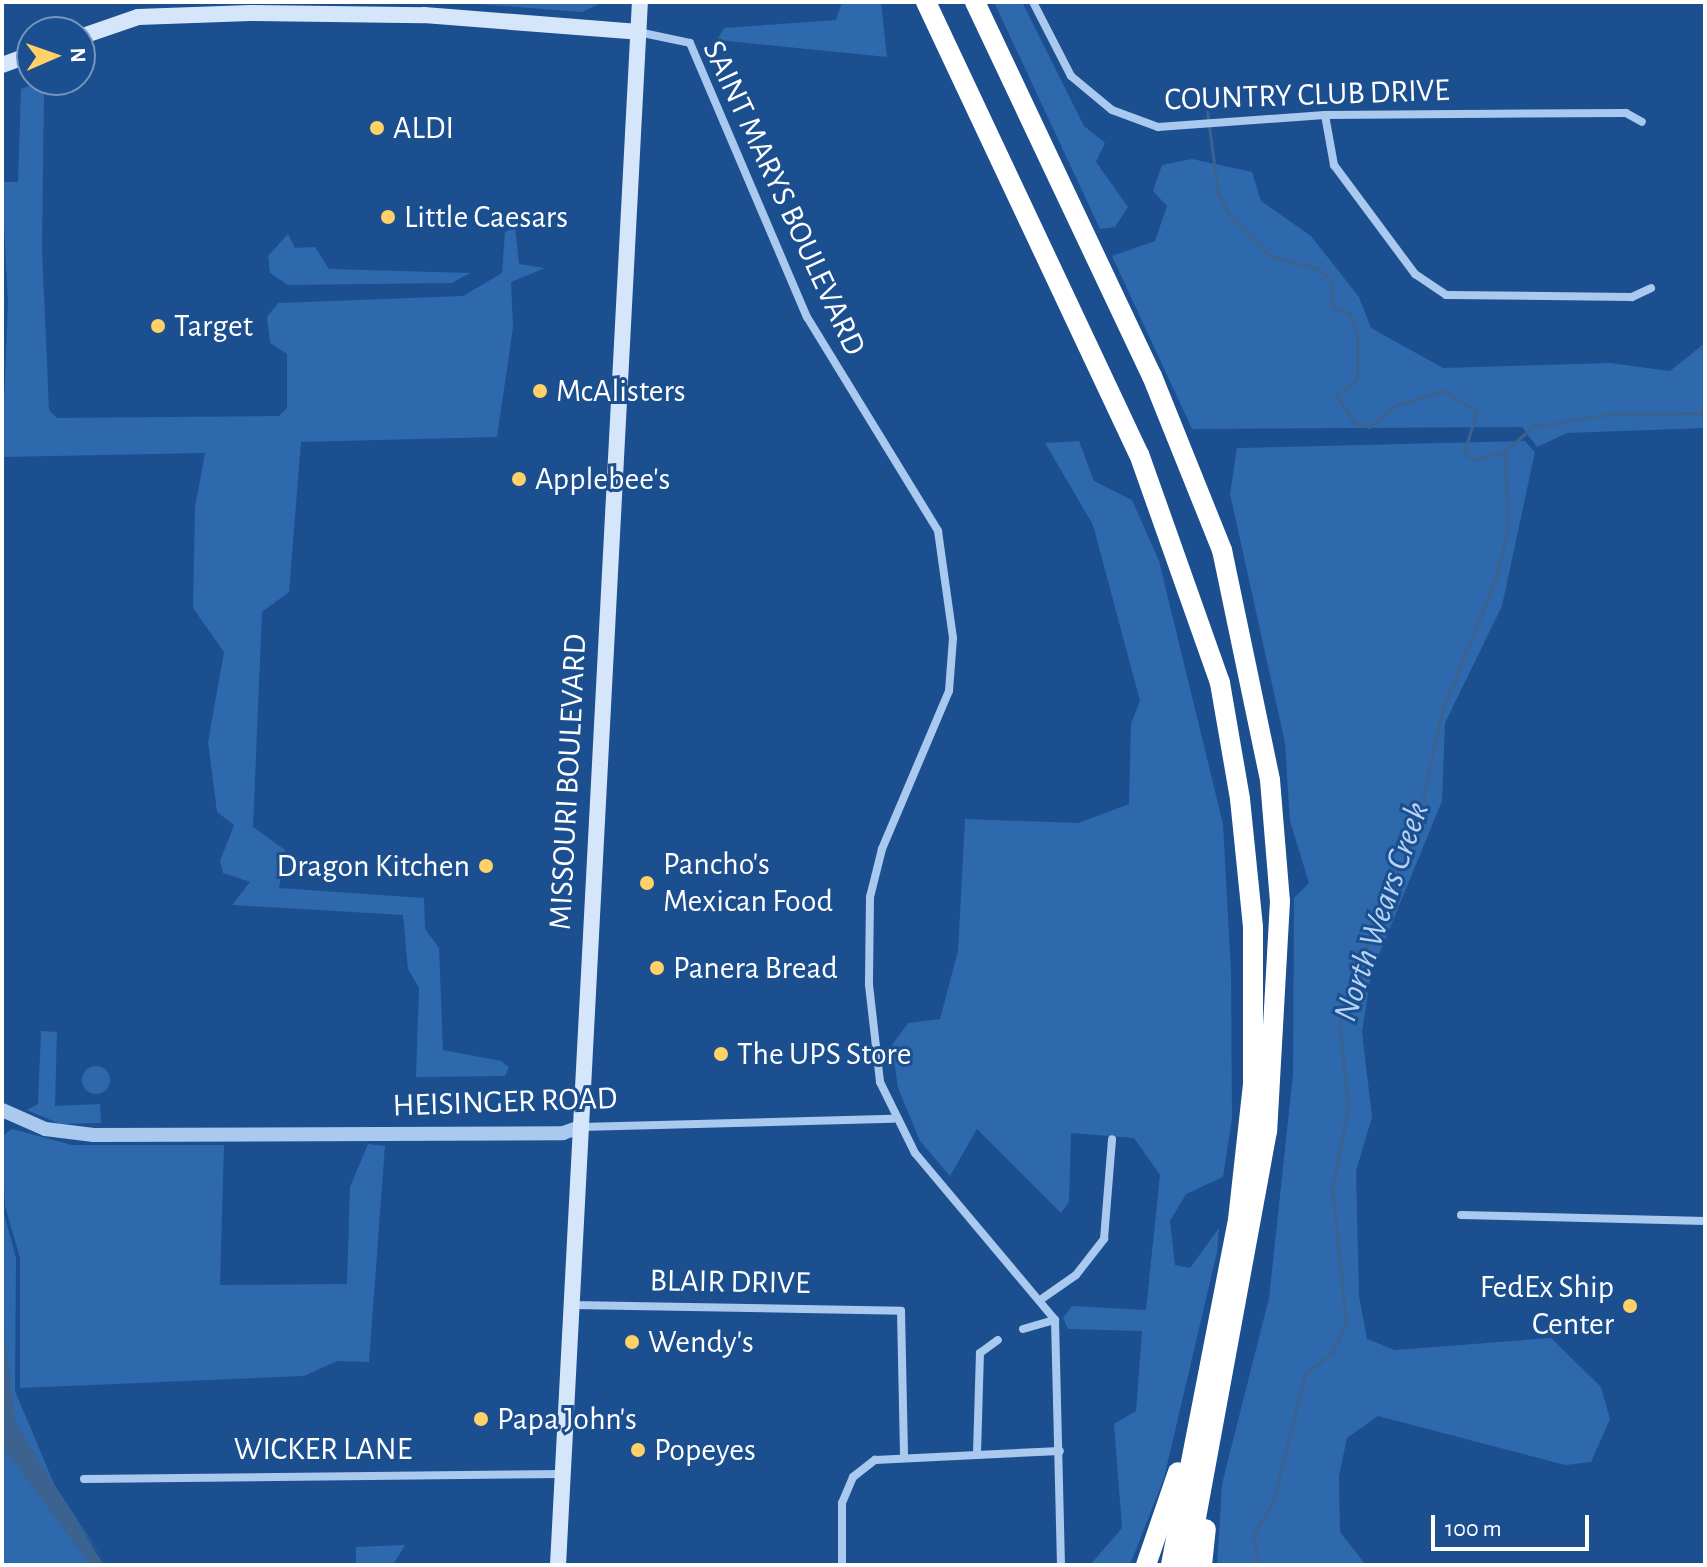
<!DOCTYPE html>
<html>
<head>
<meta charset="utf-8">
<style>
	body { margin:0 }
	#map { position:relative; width:1707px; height:1567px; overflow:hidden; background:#1b4f8f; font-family:"Alegreya Sans",sans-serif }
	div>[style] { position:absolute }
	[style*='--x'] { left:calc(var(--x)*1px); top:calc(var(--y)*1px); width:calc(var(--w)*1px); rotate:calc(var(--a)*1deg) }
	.green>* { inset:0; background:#2e69ad }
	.round { border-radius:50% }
	.water>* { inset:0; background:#3c6290 }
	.stream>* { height:3px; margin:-1.5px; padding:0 1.5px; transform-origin:1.5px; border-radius:1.5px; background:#3c6290 }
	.minor>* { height:8px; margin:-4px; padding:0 4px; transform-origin:4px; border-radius:4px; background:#a9c9ee }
	.tertiary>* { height:14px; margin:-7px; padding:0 7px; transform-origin:7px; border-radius:7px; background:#a9c9ee }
	.secondary>* { height:16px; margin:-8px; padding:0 8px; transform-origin:8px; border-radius:8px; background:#d6e6fa }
	.motorway>* { height:20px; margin:-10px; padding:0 10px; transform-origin:10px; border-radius:10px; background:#fff }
	.dots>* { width:22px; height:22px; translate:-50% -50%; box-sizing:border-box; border:4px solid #1b4f8f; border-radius:50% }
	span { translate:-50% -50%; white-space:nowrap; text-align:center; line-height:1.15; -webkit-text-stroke:6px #1b4f8f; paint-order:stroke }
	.street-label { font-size:32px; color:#fff }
	.poi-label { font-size:32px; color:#fff }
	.left { translate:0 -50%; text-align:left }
	.right { translate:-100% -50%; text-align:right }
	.water-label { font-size:34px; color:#b5d3f5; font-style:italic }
	.frame { position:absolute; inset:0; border:4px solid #fff; pointer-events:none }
	.north { position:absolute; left:16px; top:16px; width:80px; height:80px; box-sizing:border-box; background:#1b4f8f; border:2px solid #7695bc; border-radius:50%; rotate:88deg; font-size:22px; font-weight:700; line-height:32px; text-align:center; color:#fff }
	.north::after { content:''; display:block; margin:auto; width:28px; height:36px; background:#ffd166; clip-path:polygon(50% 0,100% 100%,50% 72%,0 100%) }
	.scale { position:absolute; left:1431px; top:1515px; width:158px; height:36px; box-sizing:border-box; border:4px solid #fff; border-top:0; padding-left:10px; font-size:24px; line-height:28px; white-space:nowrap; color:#fff; -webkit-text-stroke:6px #1b4f8f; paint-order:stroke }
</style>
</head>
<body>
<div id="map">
	<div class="green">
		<div style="clip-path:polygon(454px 2px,603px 2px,582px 12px)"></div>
		<div style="clip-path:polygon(842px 2px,881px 2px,887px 57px,717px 40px,724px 28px,836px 20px)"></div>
		<div style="clip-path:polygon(994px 2px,1022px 2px,1084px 126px,1105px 143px,1096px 162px,1128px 207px,1115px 227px,1100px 229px)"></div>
		<div style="clip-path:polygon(29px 86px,44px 94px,42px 249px,49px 410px,57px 418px,279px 416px,287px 408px,287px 354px,270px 343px,267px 317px,278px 303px,463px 296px,502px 273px,505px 232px,515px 226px,519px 264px,545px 268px,511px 282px,513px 327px,497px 437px,301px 442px,289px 592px,262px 612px,253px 827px,285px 850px,279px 888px,424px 898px,425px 929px,439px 948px,443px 1050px,501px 1061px,509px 1067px,505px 1076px,416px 1077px,419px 988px,408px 969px,403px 915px,232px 905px,250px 882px,223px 873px,220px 861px,234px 825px,217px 812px,208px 742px,224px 652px,193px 608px,195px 507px,205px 453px,2px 457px,8px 303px,2px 182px,18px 182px,21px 89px)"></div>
		<div style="clip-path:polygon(1192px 159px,1252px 172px,1261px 201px,1311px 236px,1359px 297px,1371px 328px,1443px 368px,1610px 363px,1670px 371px,1705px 343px,1705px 428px,1567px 433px,1537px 447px,1522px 427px,1192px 429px,1112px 256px,1155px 241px,1167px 206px,1153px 191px,1162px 165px)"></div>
		<div style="clip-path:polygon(288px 234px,295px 248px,315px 247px,329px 269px,470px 273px,452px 283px,288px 285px,270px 273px,268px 256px)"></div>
		<div style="clip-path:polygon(1079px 441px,1094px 481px,1132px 500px,1159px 561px,1223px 824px,1231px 971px,1232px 1119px,1223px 1177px,1186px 1194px,1170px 1221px,1175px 1265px,1190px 1268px,1219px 1228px,1217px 1252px,1164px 1478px,1130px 1565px,1090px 1565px,1122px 1528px,1114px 1424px,1136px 1411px,1142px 1331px,1068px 1329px,1063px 1318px,1072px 1306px,1146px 1310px,1160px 1175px,1134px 1138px,1071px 1133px,1069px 1202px,1061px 1213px,977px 1129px,950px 1176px,920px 1141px,898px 1088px,892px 1045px,908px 1023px,940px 1019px,958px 951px,965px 819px,1078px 823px,1129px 804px,1131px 724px,1140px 701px,1093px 525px,1045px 443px)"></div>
		<div style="clip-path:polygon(1525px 441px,1535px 452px,1502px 606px,1445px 723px,1442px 801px,1371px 974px,1362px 1032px,1372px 1117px,1356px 1171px,1359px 1296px,1367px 1339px,1395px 1350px,1551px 1338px,1601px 1387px,1610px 1419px,1591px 1462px,1565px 1465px,1378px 1416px,1347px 1438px,1339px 1476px,1340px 1532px,1366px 1565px,1217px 1565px,1222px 1484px,1269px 1298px,1293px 1074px,1294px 898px,1309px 883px,1290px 821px,1285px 743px,1230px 494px,1237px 448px)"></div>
		<div style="clip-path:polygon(41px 1031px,57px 1032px,55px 1106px,100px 1104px,101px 1123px,60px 1124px,27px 1110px,38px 1104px)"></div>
		<div class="round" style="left:82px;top:1066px;width:28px;height:28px"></div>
		<div style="clip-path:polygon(12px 1129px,72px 1145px,224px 1145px,220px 1285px,347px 1284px,350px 1187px,368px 1144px,385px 1146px,369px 1362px,337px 1361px,304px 1376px,20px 1388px,20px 1258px,5px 1206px,2px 1136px)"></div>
		<div style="clip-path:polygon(2px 1206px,16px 1258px,15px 1391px,54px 1484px,107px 1565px,51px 1484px,16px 1423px,5px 1373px)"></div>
		<div style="clip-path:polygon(2px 1446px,7px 1452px,91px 1565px,2px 1565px)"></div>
		<div style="clip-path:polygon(405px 1545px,393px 1565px,356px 1565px,356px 1547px)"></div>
	</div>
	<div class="water">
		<div style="clip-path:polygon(2px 1321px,16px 1423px,104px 1565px,91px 1565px,2px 1446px)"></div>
	</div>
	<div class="stream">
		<div style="--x:1205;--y:96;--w:99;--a:82.4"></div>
		<div style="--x:1218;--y:194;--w:24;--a:62"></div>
		<div style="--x:1229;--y:215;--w:58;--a:45"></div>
		<div style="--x:1270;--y:256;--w:50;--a:15.2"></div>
		<div style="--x:1318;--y:269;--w:18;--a:41"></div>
		<div style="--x:1332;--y:281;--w:26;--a:90"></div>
		<div style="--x:1332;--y:307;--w:19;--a:21"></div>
		<div style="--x:1350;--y:314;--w:19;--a:69"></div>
		<div style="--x:1357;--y:332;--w:48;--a:90"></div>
		<div style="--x:1357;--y:380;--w:26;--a:144"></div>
		<div style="--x:1336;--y:395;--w:34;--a:56"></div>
		<div style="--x:1355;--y:423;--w:15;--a:16"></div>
		<div style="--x:1369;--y:427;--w:35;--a:-39"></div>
		<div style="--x:1396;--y:405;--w:49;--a:-16.6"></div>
		<div style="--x:1443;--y:391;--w:39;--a:30"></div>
		<div style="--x:1477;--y:411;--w:43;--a:107.6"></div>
		<div style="--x:1464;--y:452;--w:13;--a:39"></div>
		<div style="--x:1474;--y:460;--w:32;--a:-16"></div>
		<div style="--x:1258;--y:1565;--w:30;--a:-99"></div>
		<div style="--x:1253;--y:1535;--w:39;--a:-59"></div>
		<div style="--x:1273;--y:1502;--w:132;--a:-76"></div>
		<div style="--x:1305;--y:1374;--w:34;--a:-38"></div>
		<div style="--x:1332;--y:1353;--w:33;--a:-65"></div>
		<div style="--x:1346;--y:1323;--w:136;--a:-95.9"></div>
		<div style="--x:1332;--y:1188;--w:83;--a:-78.8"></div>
		<div style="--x:1348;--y:1107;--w:85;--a:-96"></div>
		<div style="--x:1339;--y:1022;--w:129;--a:-70"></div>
		<div style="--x:1383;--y:901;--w:71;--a:-63.1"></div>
		<div style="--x:1415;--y:838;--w:127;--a:-78.2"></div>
		<div style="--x:1441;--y:714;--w:144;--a:-68.1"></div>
		<div style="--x:1495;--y:580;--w:52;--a:-75.4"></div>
		<div style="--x:1508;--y:530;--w:79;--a:-92.2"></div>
		<div style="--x:1505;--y:451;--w:37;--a:-41"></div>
		<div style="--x:1533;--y:427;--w:78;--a:-9.6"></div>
		<div style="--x:1610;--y:414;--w:95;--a:-0.6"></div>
	</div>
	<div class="minor">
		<div style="--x:1033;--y:2;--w:83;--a:62.8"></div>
		<div style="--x:1071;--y:76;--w:53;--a:39.7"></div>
		<div style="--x:1112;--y:110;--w:49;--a:20.3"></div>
		<div style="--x:1158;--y:127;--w:167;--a:-4.1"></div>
		<div style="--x:1325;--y:115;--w:301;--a:-0.4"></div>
		<div style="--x:1626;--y:113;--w:18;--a:29"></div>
		<div style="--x:638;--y:32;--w:53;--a:11.9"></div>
		<div style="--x:690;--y:43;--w:298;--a:66.9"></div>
		<div style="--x:807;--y:317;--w:251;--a:58.5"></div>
		<div style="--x:938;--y:531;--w:108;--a:82"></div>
		<div style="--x:953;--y:638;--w:53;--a:94.3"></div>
		<div style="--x:949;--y:691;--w:172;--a:113"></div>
		<div style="--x:882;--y:849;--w:49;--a:104"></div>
		<div style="--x:870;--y:897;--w:88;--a:90.7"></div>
		<div style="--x:869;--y:985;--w:98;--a:83.5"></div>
		<div style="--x:880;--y:1082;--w:79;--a:63.8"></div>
		<div style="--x:915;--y:1153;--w:218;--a:50"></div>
		<div style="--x:1055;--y:1320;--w:245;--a:88.6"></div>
		<div style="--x:1325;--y:115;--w:51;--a:79.8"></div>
		<div style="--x:1334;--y:165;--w:136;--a:53.4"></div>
		<div style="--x:1415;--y:274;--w:37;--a:34"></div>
		<div style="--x:1446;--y:295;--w:186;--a:0.6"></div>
		<div style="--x:1632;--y:297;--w:21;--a:-25"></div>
		<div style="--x:581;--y:1127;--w:312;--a:-1.5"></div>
		<div style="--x:1461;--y:1215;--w:244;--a:1.4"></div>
		<div style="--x:1043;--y:1298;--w:40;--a:-34.9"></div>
		<div style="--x:1076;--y:1275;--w:46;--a:-52.1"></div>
		<div style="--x:1104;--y:1239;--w:100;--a:-85.4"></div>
		<div style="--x:572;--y:1305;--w:329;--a:1"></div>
		<div style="--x:901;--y:1311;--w:146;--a:88.8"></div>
		<div style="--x:1023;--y:1329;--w:33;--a:-16"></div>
		<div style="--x:977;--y:1453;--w:100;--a:-88.3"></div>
		<div style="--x:980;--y:1353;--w:22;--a:-36"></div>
		<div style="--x:84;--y:1479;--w:478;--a:-0.6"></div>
		<div style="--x:842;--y:1565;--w:62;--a:-90"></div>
		<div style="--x:842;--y:1503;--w:28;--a:-67"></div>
		<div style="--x:853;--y:1477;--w:28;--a:-38"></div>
		<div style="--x:875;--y:1460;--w:185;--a:-2.8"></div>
	</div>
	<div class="tertiary">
		<div style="--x:2;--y:1110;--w:47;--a:23.8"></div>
		<div style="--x:45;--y:1129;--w:49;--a:7"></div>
		<div style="--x:94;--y:1135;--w:469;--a:-0.2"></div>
		<div style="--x:563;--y:1133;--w:18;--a:-19"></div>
	</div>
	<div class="secondary">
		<div style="--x:80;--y:37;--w:61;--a:-19"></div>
		<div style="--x:138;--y:17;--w:112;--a:-2"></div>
		<div style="--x:250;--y:13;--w:174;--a:0.7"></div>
		<div style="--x:424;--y:15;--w:215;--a:4.5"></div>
		<div style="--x:2;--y:65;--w:32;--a:-20"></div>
		<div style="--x:558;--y:1565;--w:1565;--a:-87"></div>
	</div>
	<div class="motorway">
		<div style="--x:926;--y:2;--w:500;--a:64.8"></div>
		<div style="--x:1139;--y:454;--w:243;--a:70.5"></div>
		<div style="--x:1220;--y:683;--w:118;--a:80.2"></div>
		<div style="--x:1240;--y:799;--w:129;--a:84.2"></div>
		<div style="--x:1253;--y:927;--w:157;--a:90"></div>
		<div style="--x:1253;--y:1084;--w:137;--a:96.3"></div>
		<div style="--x:1238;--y:1220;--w:351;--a:101"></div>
		<div style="--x:975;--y:2;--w:414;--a:64.7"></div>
		<div style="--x:1152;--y:376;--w:188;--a:68.1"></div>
		<div style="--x:1222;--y:550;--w:235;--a:78.2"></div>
		<div style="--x:1270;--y:780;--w:121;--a:85.3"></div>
		<div style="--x:1280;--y:901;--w:230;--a:93.2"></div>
		<div style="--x:1267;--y:1131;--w:441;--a:100.4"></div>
		<div style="--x:1146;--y:1565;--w:98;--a:-71"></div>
		<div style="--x:1202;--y:1565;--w:36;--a:-84"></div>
	</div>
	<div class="dots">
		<div style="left:377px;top:128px;background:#ffd166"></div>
		<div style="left:388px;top:217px;background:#ffd166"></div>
		<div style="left:158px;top:326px;background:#ffd166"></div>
		<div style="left:540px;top:391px;background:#ffd166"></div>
		<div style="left:519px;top:479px;background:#ffd166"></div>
		<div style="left:486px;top:866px;background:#ffd166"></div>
		<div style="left:647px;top:883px;background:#ffd166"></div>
		<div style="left:657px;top:968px;background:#ffd166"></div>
		<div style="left:721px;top:1054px;background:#ffd166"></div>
		<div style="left:1630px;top:1306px;background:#ffd166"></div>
		<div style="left:632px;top:1342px;background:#ffd166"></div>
		<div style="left:481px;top:1419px;background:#ffd166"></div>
		<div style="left:638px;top:1450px;background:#ffd166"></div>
	</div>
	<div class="street-label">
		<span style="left:1307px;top:95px;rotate:-2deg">COUNTRY CLUB DRIVE</span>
		<span style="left:784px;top:198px;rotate:65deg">SAINT MARYS BOULEVARD</span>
		<span style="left:568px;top:782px;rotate:-87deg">MISSOURI BOULEVARD</span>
		<span style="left:505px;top:1102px;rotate:-2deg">HEISINGER ROAD</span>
		<span style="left:730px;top:1282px;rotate:1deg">BLAIR DRIVE</span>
		<span style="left:323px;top:1449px">WICKER LANE</span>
	</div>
	<div class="poi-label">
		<span class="left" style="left:393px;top:128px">ALDI</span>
		<span class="left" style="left:404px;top:217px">Little Caesars</span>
		<span class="left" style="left:174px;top:326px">Target</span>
		<span class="left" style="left:556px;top:391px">McAlisters</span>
		<span class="left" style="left:535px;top:479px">Applebee's</span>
		<span class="left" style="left:663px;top:883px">Pancho's<br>Mexican Food</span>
		<span class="right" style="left:470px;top:866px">Dragon Kitchen</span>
		<span class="left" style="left:673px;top:968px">Panera Bread</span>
		<span class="left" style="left:737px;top:1054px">The UPS Store</span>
		<span class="right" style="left:1614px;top:1306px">FedEx Ship<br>Center</span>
		<span class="left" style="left:648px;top:1342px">Wendy's</span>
		<span class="left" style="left:497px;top:1419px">Papa John's</span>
		<span class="left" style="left:654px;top:1450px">Popeyes</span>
	</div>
	<div class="water-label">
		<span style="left:1382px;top:912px;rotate:-71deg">North Wears Creek</span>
	</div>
	<div class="frame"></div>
	<div class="north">N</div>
	<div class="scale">100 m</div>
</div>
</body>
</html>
